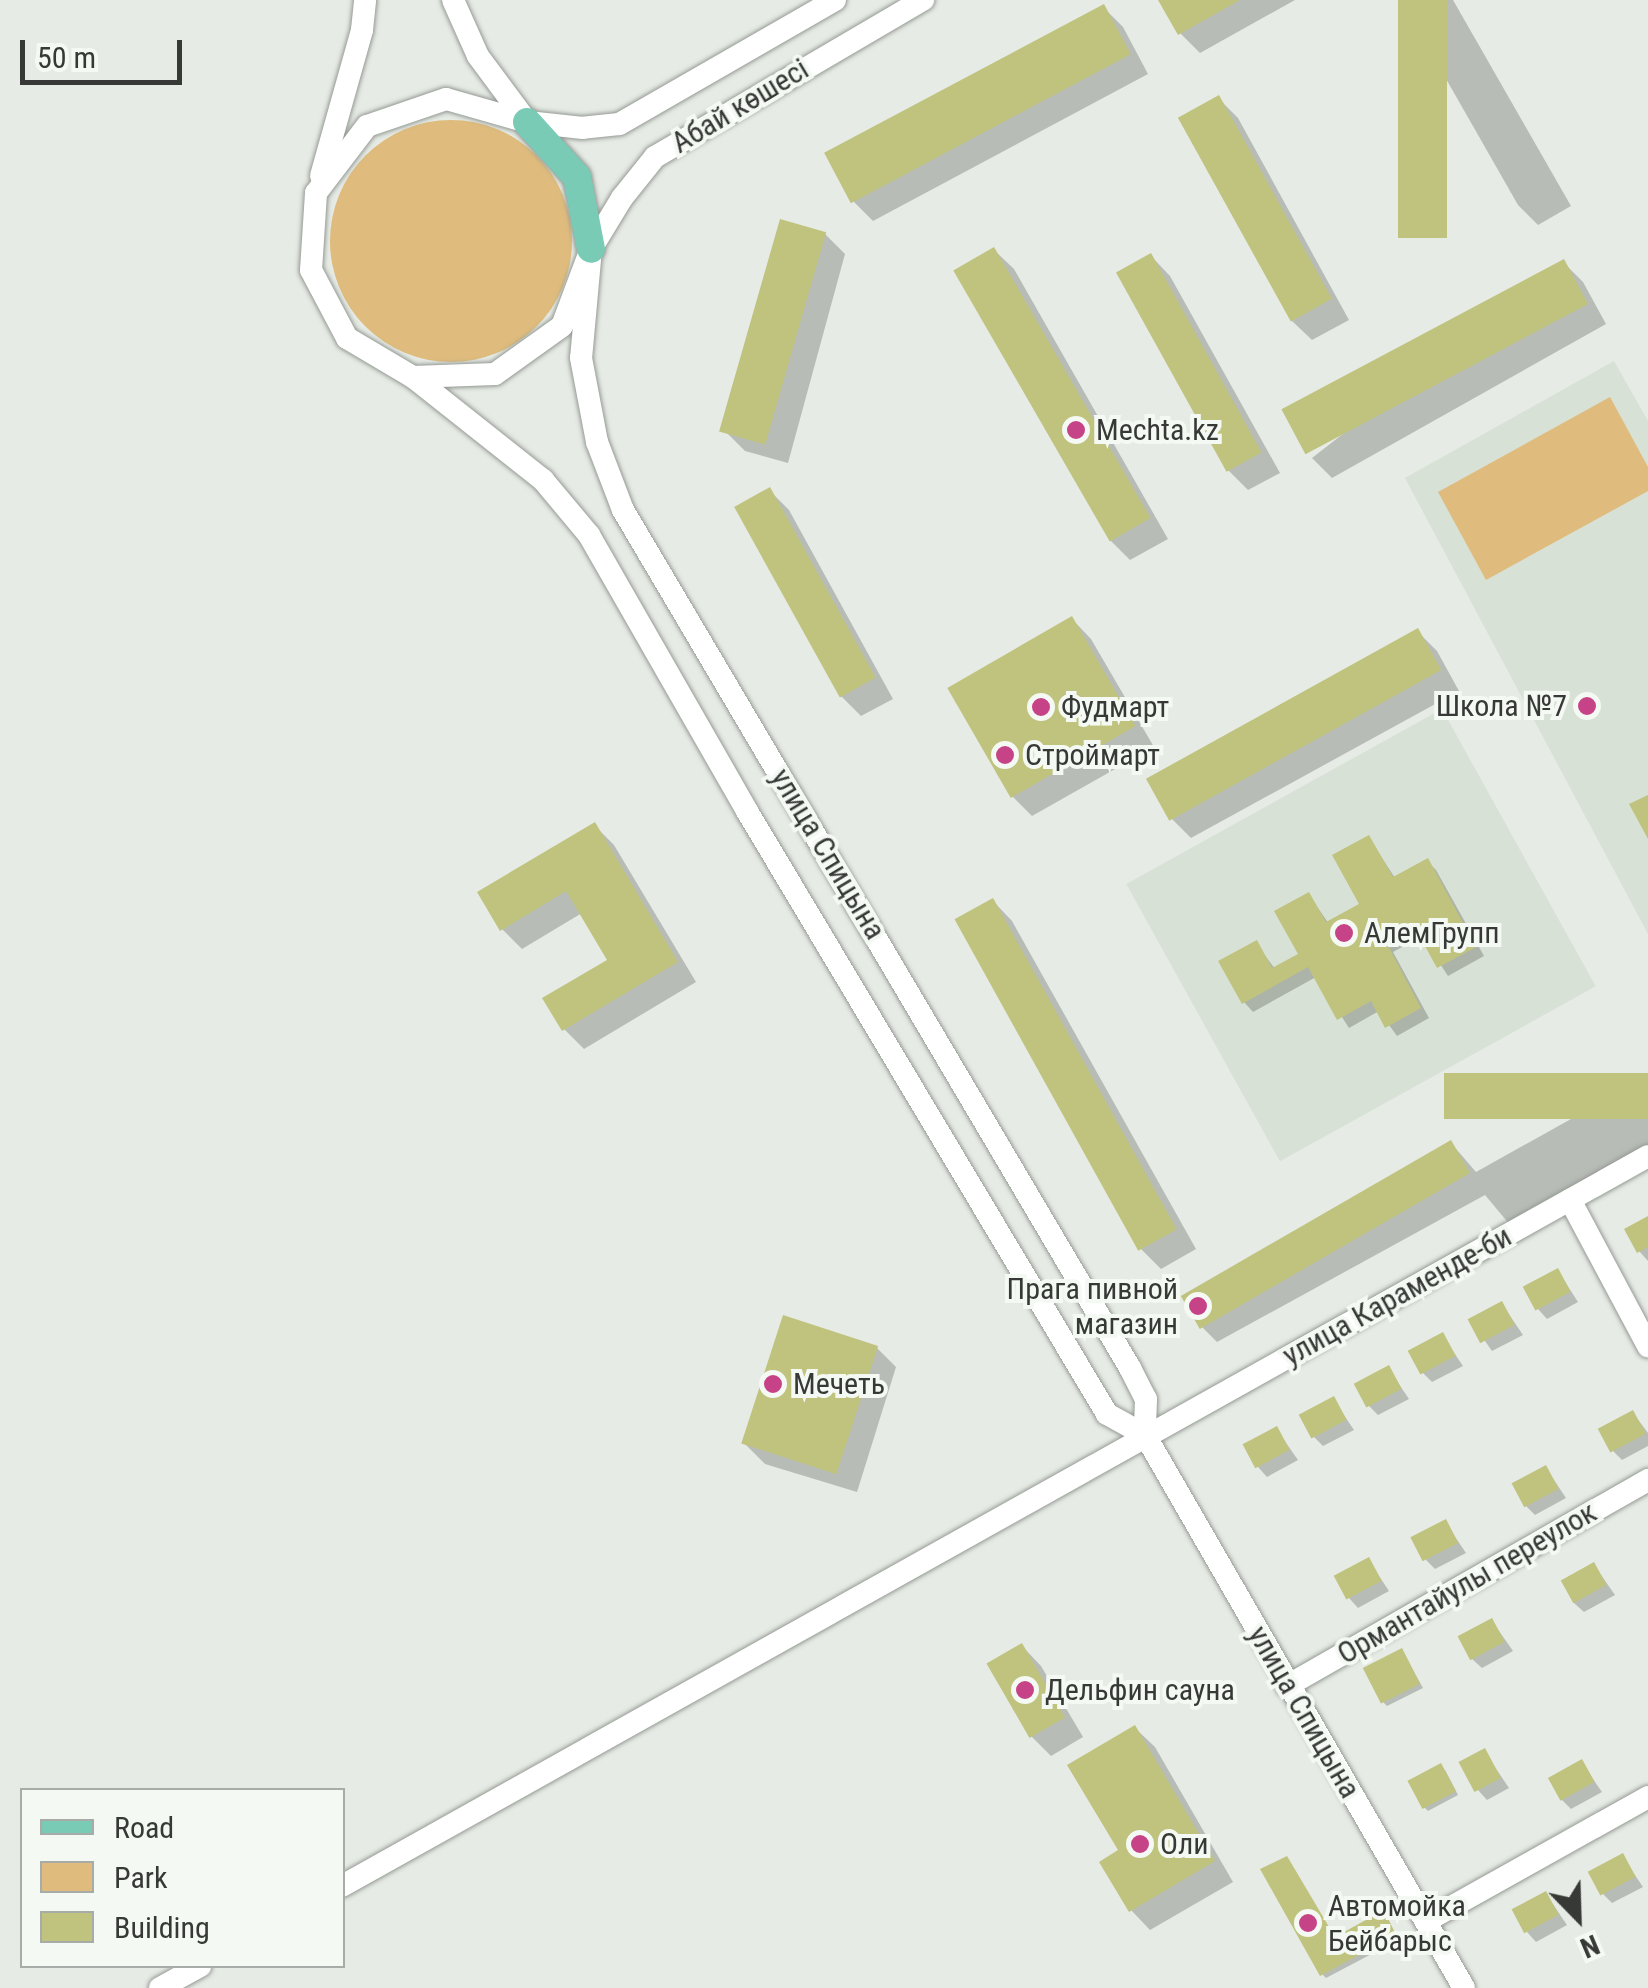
<!DOCTYPE html>
<html>
<head>
<meta charset="utf-8">
<style>
	body { margin:0 }
	#map { position:relative; width:1648px; height:1988px; overflow:hidden; background:#e6ebe5; font-family:"Roboto Condensed",sans-serif }
	div>[style] { position:absolute }
	[style*='--x'] { left:calc(var(--x)*1px); top:calc(var(--y)*1px); width:calc(var(--w)*1px); rotate:calc(var(--a)*1deg) }
	.built>* { inset:0; background:#d7e1d5; transform-origin:0 0 }
	.green>* { inset:0; background:#dfbc7d }
	.round { border-radius:50% }
	.shadow>* { inset:0; background:#0003 }
	.building>* { inset:0; background:#bfc37d; transform-origin:0 0 }
	.roads { filter:drop-shadow(0 0 2px #959a94) drop-shadow(0 0 2px #959a94) }
	.minor>* { height:22px; margin:-11px; padding:0 11px; transform-origin:11px; border-radius:11px; background:#fff }
	.major>* { height:28px; margin:-14px; padding:0 14px; transform-origin:14px; border-radius:14px; background:#79cbb6 }
	.dots>* { width:28px; height:28px; translate:-50% -50%; box-sizing:border-box; border:5px solid #f4f9f3; border-radius:50% }
	span { translate:-50% -50%; white-space:nowrap; text-align:center; line-height:1.15; -webkit-text-stroke:8px #f4f9f3; paint-order:stroke }
	.street-label { font-size:30px; color:#373937 }
	.poi-label { font-size:30px; color:#373937 }
	.left { translate:0 -50%; text-align:left }
	.right { translate:-100% -50%; text-align:right }
	.legend { position:absolute; left:20px; top:1788px; width:325px; height:180px; box-sizing:border-box; background:#f4f9f3; border:2px solid #a8aca8; margin:0; padding:12px 18px; list-style:none; font-size:30px; color:#373937 }
	.legend li { display:flex; align-items:center; gap:20px; height:50px }
	.legend b { width:50px; border:2px solid #a8aca8 }
	.north { position:absolute; left:1528px; top:1868px; width:100px; height:100px; -webkit-text-stroke:8px #f4f9f3; paint-order:stroke; rotate:157deg; font-size:28px; font-weight:700; line-height:40px; text-align:center; color:#373937 }
	.north::after { content:''; display:block; margin:auto; width:35px; height:45px; background:#373937; clip-path:polygon(50% 0,100% 100%,50% 72%,0 100%) }
	.scale { position:absolute; left:20px; top:40px; width:162px; height:45px; box-sizing:border-box; border:5px solid #373937; border-top:0; padding-left:12px; font-size:30px; line-height:35px; white-space:nowrap; color:#373937; -webkit-text-stroke:8px #f4f9f3; paint-order:stroke }
</style>
</head>
<body>
<div id="map">
	<div class="built">
		<div style="clip-path:polygon(1614px 361px,1648px 421px,1648px 934px,1405px 478px)"></div>
		<div style="left:1442px;top:709px;width:317px;height:361px;rotate:61deg"></div>
	</div>
	<div class="green">
		<div class="round" style="left:330px;top:120px;width:242px;height:242px"></div>
		<div style="clip-path:polygon(1610px 397px,1648px 467px,1648px 491px,1486px 580px,1438px 492px)"></div>
	</div>
	<div class="shadow">
		<div style="clip-path:polygon(1161px 0,1295px 0,1200px 53px,1180px 33px)"></div>
		<div style="clip-path:polygon(1401px 0,1453px 0,1571px 206px,1538px 225px,1518px 205px)"></div>
		<div style="clip-path:polygon(1103px 7px,1123px 27px,1148px 74px,873px 221px,854px 202px,828px 155px)"></div>
		<div style="clip-path:polygon(1218px 98px,1238px 118px,1349px 320px,1312px 340px,1292px 321px)"></div>
		<div style="clip-path:polygon(825px 234px,845px 254px,788px 463px,745px 451px,725px 431px)"></div>
		<div style="clip-path:polygon(994px 250px,1014px 269px,1168px 539px,1130px 560px,1110px 540px)"></div>
		<div style="clip-path:polygon(1151px 256px,1170px 276px,1280px 473px,1248px 490px,1228px 470px)"></div>
		<div style="clip-path:polygon(1563px 262px,1583px 282px,1606px 324px,1332px 478px,1312px 458px)"></div>
		<div style="clip-path:polygon(769px 490px,789px 510px,893px 699px,861px 716px,841px 696px)"></div>
		<div style="clip-path:polygon(1072px 619px,1091px 639px,1154px 747px,1032px 816px,1013px 797px)"></div>
		<div style="clip-path:polygon(1417px 631px,1437px 651px,1459px 691px,1191px 838px,1171px 818px)"></div>
		<div style="clip-path:polygon(594px 825px,614px 845px,696px 982px,584px 1049px,564px 1029px,610px 961px,582px 913px,522px 949px,502px 929px)"></div>
		<div style="clip-path:polygon(1369px 838px,1395px 878px,1427px 861px,1436px 870px,1484px 956px,1448px 976px,1422px 936px,1393px 952px,1429px 1018px,1397px 1036px,1379px 1011px,1349px 1028px,1316px 977px,1253px 1012px,1244px 1002px,1256px 943px,1275px 969px,1301px 955px,1309px 895px,1329px 924px,1362px 905px)"></div>
		<div style="clip-path:polygon(993px 901px,1012px 921px,1196px 1249px,1161px 1269px,1141px 1249px)"></div>
		<div style="clip-path:polygon(1648px 1076px,1648px 1149px,1511px 1226px,1485px 1195px,1217px 1342px,1197px 1322px,1451px 1143px,1476px 1172px)"></div>
		<div style="clip-path:polygon(1648px 1219px,1648px 1261px,1639px 1251px)"></div>
		<div style="clip-path:polygon(1558px 1271px,1578px 1302px,1547px 1319px,1538px 1309px)"></div>
		<div style="clip-path:polygon(1502px 1304px,1523px 1335px,1492px 1351px,1471px 1321px)"></div>
		<div style="clip-path:polygon(1442px 1335px,1463px 1366px,1432px 1382px,1423px 1373px)"></div>
		<div style="clip-path:polygon(876px 1347px,896px 1367px,857px 1492px,765px 1464px,745px 1444px)"></div>
		<div style="clip-path:polygon(1388px 1368px,1409px 1399px,1378px 1415px,1369px 1406px)"></div>
		<div style="clip-path:polygon(1333px 1399px,1354px 1430px,1323px 1446px,1314px 1437px)"></div>
		<div style="clip-path:polygon(1633px 1413px,1648px 1433px,1648px 1446px,1622px 1460px,1613px 1451px)"></div>
		<div style="clip-path:polygon(1277px 1430px,1298px 1460px,1267px 1477px,1258px 1467px)"></div>
		<div style="clip-path:polygon(1546px 1468px,1566px 1498px,1535px 1515px,1526px 1506px)"></div>
		<div style="clip-path:polygon(1445px 1522px,1466px 1553px,1435px 1569px,1426px 1560px)"></div>
		<div style="clip-path:polygon(1369px 1561px,1389px 1591px,1358px 1608px,1349px 1598px)"></div>
		<div style="clip-path:polygon(1594px 1565px,1615px 1595px,1584px 1612px,1574px 1603px)"></div>
		<div style="clip-path:polygon(1492px 1621px,1513px 1651px,1482px 1668px,1472px 1659px)"></div>
		<div style="clip-path:polygon(1022px 1646px,1041px 1666px,1083px 1737px,1051px 1756px,1031px 1736px)"></div>
		<div style="clip-path:polygon(1402px 1651px,1423px 1688px,1387px 1706px,1383px 1702px)"></div>
		<div style="clip-path:polygon(1135px 1728px,1155px 1747px,1233px 1882px,1150px 1930px,1131px 1910px,1121px 1851px)"></div>
		<div style="clip-path:polygon(1484px 1751px,1509px 1788px,1487px 1800px,1478px 1790px)"></div>
		<div style="clip-path:polygon(1581px 1762px,1602px 1792px,1571px 1809px,1562px 1800px)"></div>
		<div style="clip-path:polygon(1445px 1770px,1458px 1795px,1428px 1811px,1424px 1807px)"></div>
		<div style="clip-path:polygon(1622px 1856px,1643px 1887px,1612px 1903px,1603px 1894px)"></div>
		<div style="clip-path:polygon(1546px 1894px,1567px 1925px,1536px 1942px,1527px 1932px)"></div>
		<div style="clip-path:polygon(1387px 1917px,1398px 1940px,1326px 1978px,1322px 1974px)"></div>
	</div>
	<div class="building">
		<div style="clip-path:polygon(1158px 0,1240px 0,1178px 35px)"></div>
		<div style="left:1398px;top:0;width:49px;height:238px"></div>
		<div style="left:1104px;top:4px;width:57px;height:317px;rotate:62deg"></div>
		<div style="left:1219px;top:95px;width:233px;height:47px;rotate:61deg"></div>
		<div style="left:780px;top:219px;width:48px;height:221px;rotate:16deg"></div>
		<div style="left:994px;top:247px;width:313px;height:47px;rotate:60deg"></div>
		<div style="left:1151px;top:253px;width:228px;height:40px;rotate:61deg"></div>
		<div style="left:1564px;top:259px;width:51px;height:320px;rotate:62deg"></div>
		<div style="left:770px;top:487px;width:218px;height:41px;rotate:61deg"></div>
		<div style="left:1072px;top:616px;width:127px;height:144px;rotate:60deg"></div>
		<div style="left:1418px;top:628px;width:48px;height:311px;rotate:61deg"></div>
		<div style="clip-path:polygon(1648px 795px,1648px 839px,1629px 804px)"></div>
		<div style="clip-path:polygon(595px 822px,678px 962px,562px 1031px,542px 998px,607px 960px,566px 891px,500px 931px,477px 892px)"></div>
		<div style="clip-path:polygon(1369px 835px,1393px 877px,1428px 858px,1476px 947px,1437px 968px,1414px 926px,1386px 942px,1421px 1008px,1385px 1028px,1371px 1001px,1337px 1020px,1308px 967px,1242px 1004px,1218px 961px,1257px 940px,1272px 968px,1298px 954px,1274px 911px,1309px 892px,1326px 922px,1359px 904px,1332px 855px)"></div>
		<div style="left:993px;top:898px;width:379px;height:44px;rotate:61deg"></div>
		<div style="left:1648px;top:1073px;width:46px;height:204px;rotate:90deg"></div>
		<div style="left:1451px;top:1140px;width:38px;height:312px;rotate:60deg"></div>
		<div style="clip-path:polygon(1648px 1216px,1648px 1247px,1637px 1253px,1624px 1229px)"></div>
		<div style="left:1558px;top:1268px;width:27px;height:40px;rotate:62deg"></div>
		<div style="left:1502px;top:1301px;width:27px;height:39px;rotate:62deg"></div>
		<div style="left:783px;top:1315px;width:100px;height:135px;rotate:18deg"></div>
		<div style="left:1443px;top:1332px;width:27px;height:40px;rotate:62deg"></div>
		<div style="left:1389px;top:1365px;width:27px;height:40px;rotate:62deg"></div>
		<div style="left:1334px;top:1396px;width:27px;height:40px;rotate:62deg"></div>
		<div style="left:1633px;top:1410px;width:27px;height:40px;rotate:62deg"></div>
		<div style="left:1277px;top:1426px;width:27px;height:39px;rotate:62deg"></div>
		<div style="left:1546px;top:1465px;width:27px;height:39px;rotate:62deg"></div>
		<div style="left:1446px;top:1519px;width:27px;height:40px;rotate:63deg"></div>
		<div style="left:1369px;top:1557px;width:27px;height:40px;rotate:62deg"></div>
		<div style="left:1594px;top:1562px;width:26px;height:38px;rotate:61deg"></div>
		<div style="left:1492px;top:1618px;width:27px;height:39px;rotate:62deg"></div>
		<div style="left:1022px;top:1643px;width:86px;height:41px;rotate:60deg"></div>
		<div style="left:1402px;top:1648px;width:40px;height:44px;rotate:63deg"></div>
		<div style="clip-path:polygon(1135px 1725px,1215px 1861px,1129px 1912px,1099px 1862px,1118px 1850px,1067px 1765px)"></div>
		<div style="left:1485px;top:1748px;width:34px;height:30px;rotate:62deg"></div>
		<div style="left:1582px;top:1759px;width:26px;height:39px;rotate:61deg"></div>
		<div style="left:1441px;top:1763px;width:32px;height:38px;rotate:62deg"></div>
		<div style="left:1623px;top:1853px;width:27px;height:40px;rotate:62deg"></div>
		<div style="clip-path:polygon(1287px 1856px,1335px 1937px,1384px 1910px,1396px 1935px,1320px 1976px,1260px 1869px)"></div>
		<div style="left:1546px;top:1891px;width:27px;height:39px;rotate:62deg"></div>
	</div>
	<div class="roads">
		<div class="minor">
			<div style="--x:453;--y:0;--w:61;--a:65.9"></div>
			<div style="--x:478;--y:56;--w:82;--a:53.4"></div>
			<div style="--x:835;--y:0;--w:249;--a:150.1"></div>
			<div style="--x:619;--y:124;--w:36;--a:174"></div>
			<div style="--x:583;--y:128;--w:56;--a:-173.9"></div>
			<div style="--x:527;--y:122;--w:84;--a:-164.1"></div>
			<div style="--x:446;--y:99;--w:83;--a:161.1"></div>
			<div style="--x:367;--y:126;--w:84;--a:127.3"></div>
			<div style="--x:316;--y:193;--w:77;--a:93.7"></div>
			<div style="--x:311;--y:270;--w:77;--a:62.1"></div>
			<div style="--x:347;--y:338;--w:77;--a:30.6"></div>
			<div style="--x:413;--y:377;--w:82;--a:-2.1"></div>
			<div style="--x:495;--y:374;--w:82;--a:-35.6"></div>
			<div style="--x:562;--y:326;--w:82;--a:-69.4"></div>
			<div style="--x:591;--y:249;--w:60;--a:-58.7"></div>
			<div style="--x:622;--y:198;--w:53;--a:-51.2"></div>
			<div style="--x:655;--y:157;--w:311;--a:-30.4"></div>
			<div style="--x:321;--y:176;--w:152;--a:-74.3"></div>
			<div style="--x:362;--y:30;--w:30;--a:-84"></div>
			<div style="--x:591;--y:249;--w:109;--a:95.2"></div>
			<div style="--x:581;--y:358;--w:86;--a:79.2"></div>
			<div style="--x:597;--y:442;--w:73;--a:69.1"></div>
			<div style="--x:623;--y:510;--w:997;--a:59.42"></div>
			<div style="--x:1130;--y:1368;--w:35;--a:63"></div>
			<div style="--x:1146;--y:1399;--w:36;--a:92"></div>
			<div style="--x:1145;--y:1435;--w:638;--a:60.02"></div>
			<div style="--x:413;--y:377;--w:166;--a:38.4"></div>
			<div style="--x:543;--y:480;--w:72;--a:50.1"></div>
			<div style="--x:589;--y:535;--w:318;--a:60.2"></div>
			<div style="--x:747;--y:811;--w:702;--a:59.16"></div>
			<div style="--x:1107;--y:1414;--w:43;--a:28.9"></div>
			<div style="--x:1570;--y:1200;--w:166;--a:61.9"></div>
			<div style="--x:1287;--y:1686;--w:416;--a:-29.7"></div>
			<div style="--x:342;--y:1886;--w:1496;--a:-29.2"></div>
			<div style="--x:1428;--y:1920;--w:252;--a:-29.2"></div>
			<div style="--x:160;--y:1988;--w:46;--a:-28.8"></div>
		</div>
		<div class="major">
			<div style="--x:527;--y:122;--w:74;--a:47.7"></div>
			<div style="--x:577;--y:177;--w:73;--a:79"></div>
		</div>
	</div>
	<div class="dots">
		<div style="left:1076px;top:430px;background:#c64387"></div>
		<div style="left:1587px;top:706px;background:#c64387"></div>
		<div style="left:1041px;top:707px;background:#c64387"></div>
		<div style="left:1005px;top:755px;background:#c64387"></div>
		<div style="left:1344px;top:933px;background:#c64387"></div>
		<div style="left:1198px;top:1306px;background:#c64387"></div>
		<div style="left:773px;top:1384px;background:#c64387"></div>
		<div style="left:1025px;top:1690px;background:#c64387"></div>
		<div style="left:1140px;top:1844px;background:#c64387"></div>
		<div style="left:1308px;top:1923px;background:#c64387"></div>
	</div>
	<div class="street-label">
		<span style="left:740px;top:106px;rotate:-31deg">Абай көшесі</span>
		<span style="left:828px;top:854px;rotate:59deg">улица Спицына</span>
		<span style="left:1397px;top:1296px;rotate:-29deg">улица Караменде-би</span>
		<span style="left:1467px;top:1583px;rotate:-30deg">Ормантайулы переулок</span>
		<span style="left:1304px;top:1712px;rotate:60deg">улица Спицына</span>
	</div>
	<div class="poi-label">
		<span class="left" style="left:1096px;top:430px">Mechta.kz</span>
		<span class="right" style="left:1567px;top:706px">Школа №7</span>
		<span class="left" style="left:1061px;top:707px">Фудмарт</span>
		<span class="left" style="left:1025px;top:755px">Строймарт</span>
		<span class="left" style="left:1364px;top:933px">АлемГрупп</span>
		<span class="right" style="left:1178px;top:1306px">Прага пивной<br>магазин</span>
		<span class="left" style="left:793px;top:1384px">Мечеть</span>
		<span class="left" style="left:1045px;top:1690px">Дельфин сауна</span>
		<span class="left" style="left:1160px;top:1844px">Оли</span>
		<span class="left" style="left:1328px;top:1923px">Автомойка<br>Бейбарыс</span>
	</div>
	<ul class="legend">
	<li><b style="height:12px;background:#79cbb6"></b>Road</li>
	<li><b style="height:28px;background:#dfbc7d"></b>Park</li>
	<li><b style="height:28px;background:#bfc37d"></b>Building</li>
	</ul>
	<div class="north">N</div>
	<div class="scale">50 m</div>
</div>
</body>
</html>
